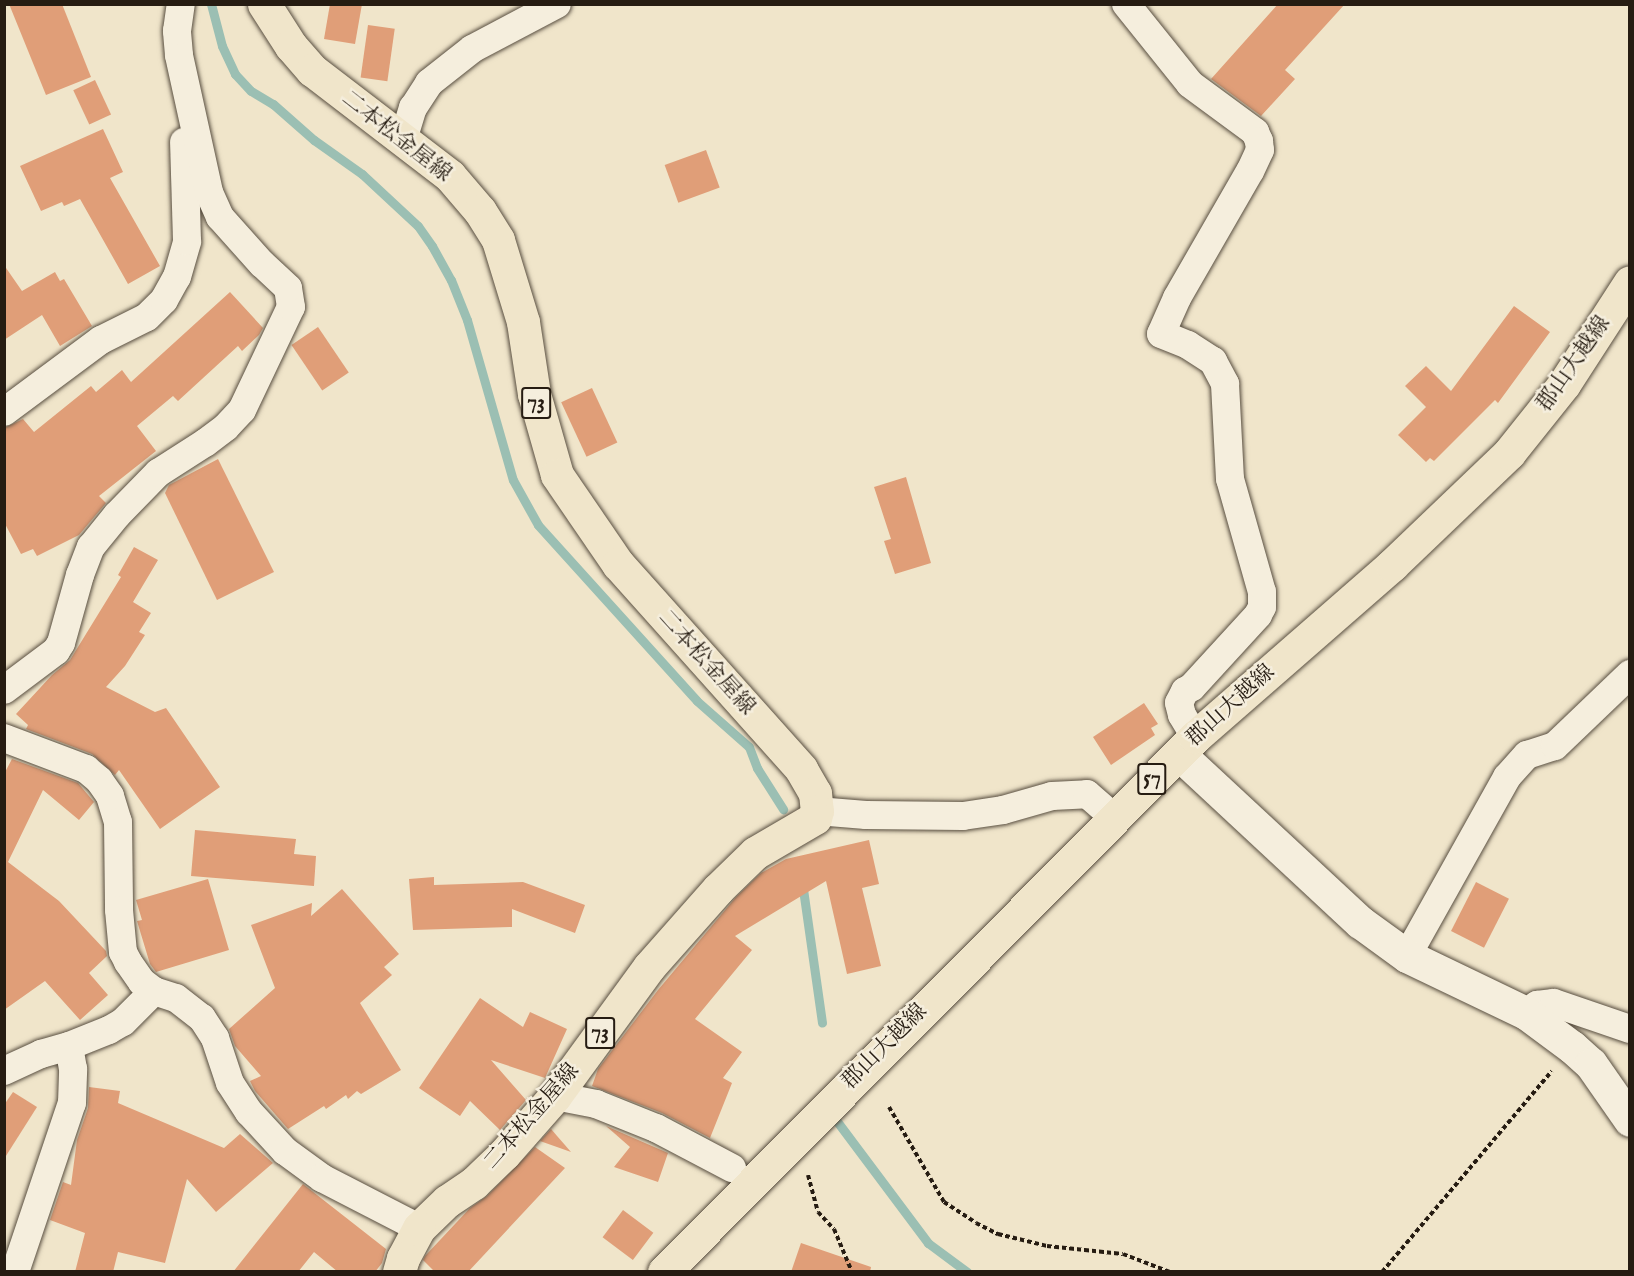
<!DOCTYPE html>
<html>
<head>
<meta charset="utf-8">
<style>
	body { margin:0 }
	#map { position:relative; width:1634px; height:1276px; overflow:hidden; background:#f0e5ca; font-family:"IM FELL English","Noto Serif JP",serif }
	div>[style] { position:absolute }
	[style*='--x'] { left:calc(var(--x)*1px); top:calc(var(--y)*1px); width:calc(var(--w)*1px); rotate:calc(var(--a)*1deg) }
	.stream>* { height:9px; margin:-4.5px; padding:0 4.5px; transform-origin:4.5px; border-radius:4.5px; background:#9bbfb3 }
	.building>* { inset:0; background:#e09e78; transform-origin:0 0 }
	.path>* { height:4px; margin-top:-2px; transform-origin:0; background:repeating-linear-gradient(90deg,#261c12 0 4.5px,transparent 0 7.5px) }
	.roads { filter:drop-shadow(0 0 2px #584e40) drop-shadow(0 0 2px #584e40) }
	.street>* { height:28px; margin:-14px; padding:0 14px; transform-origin:14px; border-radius:14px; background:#f5eedd }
	.secondary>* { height:33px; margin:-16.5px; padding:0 16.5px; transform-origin:16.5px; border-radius:16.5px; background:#f5eedd }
	.primary>* { height:33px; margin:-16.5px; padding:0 16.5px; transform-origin:16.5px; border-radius:16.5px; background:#f0e5ca }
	span { translate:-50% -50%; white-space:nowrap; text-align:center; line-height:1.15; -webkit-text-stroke:5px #f5eedd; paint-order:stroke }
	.shield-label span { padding:2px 4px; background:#f5eedd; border:2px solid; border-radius:4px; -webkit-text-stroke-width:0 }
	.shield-label { font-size:21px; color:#261c12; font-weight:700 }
	.street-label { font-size:22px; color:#261c12 }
	.frame { position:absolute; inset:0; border:6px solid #261c12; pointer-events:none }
</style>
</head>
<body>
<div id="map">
	<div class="stream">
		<div style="--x:211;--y:4;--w:43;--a:75.3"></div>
		<div style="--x:222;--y:46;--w:31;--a:65"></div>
		<div style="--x:235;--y:74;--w:23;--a:47"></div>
		<div style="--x:251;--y:91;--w:26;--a:31"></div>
		<div style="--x:273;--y:104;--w:55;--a:41.3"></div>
		<div style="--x:314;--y:140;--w:59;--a:35.3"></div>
		<div style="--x:362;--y:174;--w:76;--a:42.9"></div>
		<div style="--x:418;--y:226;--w:24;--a:55"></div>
		<div style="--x:432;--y:246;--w:39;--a:61"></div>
		<div style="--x:451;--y:280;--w:43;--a:68.2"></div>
		<div style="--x:467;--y:320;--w:166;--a:74"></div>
		<div style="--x:513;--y:480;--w:51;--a:60.9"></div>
		<div style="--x:538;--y:525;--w:237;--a:47.9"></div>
		<div style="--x:697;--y:701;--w:69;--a:41.5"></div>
		<div style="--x:749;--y:747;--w:22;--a:69"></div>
		<div style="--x:757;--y:768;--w:49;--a:57.6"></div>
		<div style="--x:802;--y:882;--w:142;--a:81.9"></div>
		<div style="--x:833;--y:1116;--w:159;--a:53.2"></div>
		<div style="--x:928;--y:1243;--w:49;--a:36.6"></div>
	</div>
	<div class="building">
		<div style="clip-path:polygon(9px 4px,62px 4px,91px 77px,46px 95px)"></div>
		<div style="clip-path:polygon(330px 4px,362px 4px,355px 44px,324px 39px)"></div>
		<div style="clip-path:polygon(1278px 4px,1345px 4px,1285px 70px,1295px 79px,1261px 116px,1211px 79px)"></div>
		<div style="left:368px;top:25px;width:27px;height:53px;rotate:8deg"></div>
		<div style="left:95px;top:80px;width:38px;height:24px;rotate:65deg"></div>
		<div style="clip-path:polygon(103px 129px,123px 172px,110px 178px,160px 266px,128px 284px,80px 199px,64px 206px,62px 202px,41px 211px,20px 166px)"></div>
		<div style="left:706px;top:150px;width:40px;height:44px;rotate:70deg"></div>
		<div style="clip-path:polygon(4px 265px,22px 291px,55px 272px,60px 281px,64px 279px,92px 326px,60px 346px,42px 315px,4px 340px)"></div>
		<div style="clip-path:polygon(230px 292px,263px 328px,259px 335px,242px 351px,238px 346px,178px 401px,173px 396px,137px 426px,156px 451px,99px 496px,106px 503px,79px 535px,37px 556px,33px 549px,21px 554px,4px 522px,4px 428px,23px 419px,34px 432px,91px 386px,96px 392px,122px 370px,131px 382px)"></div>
		<div style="clip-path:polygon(1514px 306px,1550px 332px,1498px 403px,1495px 400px,1434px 461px,1430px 458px,1426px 462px,1398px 435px,1426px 407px,1405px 386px,1426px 366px,1451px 391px)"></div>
		<div style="left:318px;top:327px;width:55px;height:32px;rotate:56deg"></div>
		<div style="left:592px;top:388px;width:60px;height:34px;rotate:65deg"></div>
		<div style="clip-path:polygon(218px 459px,274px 572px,217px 600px,165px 493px,169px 485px)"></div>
		<div style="clip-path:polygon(906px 477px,931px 563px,895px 574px,884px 541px,891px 539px,874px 487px)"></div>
		<div style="clip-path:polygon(134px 547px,158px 560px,133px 602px,151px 613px,139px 632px,145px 635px,125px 666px,106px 687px,155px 712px,166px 708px,220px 787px,160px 829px,119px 770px,115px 775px,92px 754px,26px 729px,28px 725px,16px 714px,52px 675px,70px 660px,121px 577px,118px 575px)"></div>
		<div style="clip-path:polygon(1144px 703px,1158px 724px,1151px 728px,1155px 735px,1111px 765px,1093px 737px)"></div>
		<div style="clip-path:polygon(12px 759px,78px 783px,94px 802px,79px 820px,43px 790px,8px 862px,59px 901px,106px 951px,107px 956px,89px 973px,108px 995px,80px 1020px,45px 981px,4px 1010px,4px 774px)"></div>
		<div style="clip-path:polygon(195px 830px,296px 839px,294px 854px,316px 856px,314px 886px,191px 876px)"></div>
		<div style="clip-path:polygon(869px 840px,879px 884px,862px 888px,881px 966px,847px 974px,826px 881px,735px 936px,752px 950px,695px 1019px,742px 1052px,723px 1078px,732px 1083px,710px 1138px,662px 1113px,592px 1086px,598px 1069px,658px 990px,736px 897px,761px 873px,786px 859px)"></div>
		<div style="clip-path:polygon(434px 877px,434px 885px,523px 882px,585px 905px,575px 933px,512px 909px,512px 927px,413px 930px,409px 879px)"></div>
		<div style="clip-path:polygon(208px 879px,229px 950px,156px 972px,150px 964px,137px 921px,142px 920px,136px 900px)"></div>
		<div style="left:1476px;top:882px;width:37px;height:55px;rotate:27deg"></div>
		<div style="clip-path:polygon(342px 889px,399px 954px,384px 967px,392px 975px,360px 1003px,401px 1070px,361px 1094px,357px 1091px,348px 1099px,346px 1095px,326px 1109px,324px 1106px,288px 1129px,255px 1091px,250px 1081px,261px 1076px,235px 1046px,229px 1029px,275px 988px,251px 925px,312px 903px,311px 916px)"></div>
		<div style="clip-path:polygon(480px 998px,523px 1027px,530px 1012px,567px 1029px,545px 1078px,491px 1060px,526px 1100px,500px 1130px,470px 1101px,460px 1116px,419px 1088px)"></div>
		<div style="clip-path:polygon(89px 1087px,120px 1091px,118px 1103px,224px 1148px,240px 1134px,273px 1163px,216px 1212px,187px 1179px,165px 1263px,118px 1252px,113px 1272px,75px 1272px,85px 1233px,50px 1220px,63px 1182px,71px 1185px,77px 1140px,88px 1108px)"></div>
		<div style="clip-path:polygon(13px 1092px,37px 1107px,4px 1159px,4px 1105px)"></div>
		<div style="clip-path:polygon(606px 1126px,668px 1153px,658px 1182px,614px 1167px,630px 1147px)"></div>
		<div style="clip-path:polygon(551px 1129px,571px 1152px,540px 1141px)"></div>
		<div style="clip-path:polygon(535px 1147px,565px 1168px,468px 1272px,435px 1272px,423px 1260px,425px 1256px,470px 1208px,487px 1196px)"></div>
		<div style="clip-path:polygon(303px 1184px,386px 1249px,382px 1263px,375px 1272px,338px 1272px,314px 1252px,298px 1272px,233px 1272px)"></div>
		<div style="left:623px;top:1210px;width:38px;height:34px;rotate:37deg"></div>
		<div style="clip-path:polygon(801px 1243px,871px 1267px,870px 1272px,791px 1272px)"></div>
	</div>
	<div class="path">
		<div style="--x:889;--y:1107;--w:110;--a:59.9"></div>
		<div style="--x:944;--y:1202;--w:38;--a:33"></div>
		<div style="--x:976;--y:1223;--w:25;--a:27"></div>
		<div style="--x:998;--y:1234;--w:50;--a:13.8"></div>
		<div style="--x:1047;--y:1246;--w:76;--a:6"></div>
		<div style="--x:1123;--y:1254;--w:50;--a:21"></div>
		<div style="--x:808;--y:1175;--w:38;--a:75"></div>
		<div style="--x:818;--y:1212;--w:23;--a:47"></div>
		<div style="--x:834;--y:1229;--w:47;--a:67.3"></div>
		<div style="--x:1382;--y:1272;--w:263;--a:-49.8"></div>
	</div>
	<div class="roads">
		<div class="street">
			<div style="--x:1126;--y:4;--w:102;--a:51.3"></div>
			<div style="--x:1190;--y:84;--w:81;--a:36.4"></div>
			<div style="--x:1255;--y:132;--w:10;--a:66"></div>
			<div style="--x:1259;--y:141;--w:9;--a:84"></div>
			<div style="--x:1260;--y:150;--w:23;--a:115"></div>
			<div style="--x:1250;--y:171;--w:146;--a:119.9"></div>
			<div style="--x:1177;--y:298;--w:39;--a:114"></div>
			<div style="--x:1161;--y:334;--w:29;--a:22"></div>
			<div style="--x:1188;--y:345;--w:30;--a:33"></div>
			<div style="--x:1213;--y:361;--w:26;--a:62"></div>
			<div style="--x:1225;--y:384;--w:95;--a:87"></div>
			<div style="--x:1230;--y:479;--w:117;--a:74.2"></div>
			<div style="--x:1262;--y:592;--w:15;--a:90"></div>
			<div style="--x:1262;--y:607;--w:9;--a:117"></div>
			<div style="--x:1258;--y:615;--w:98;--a:132.5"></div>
			<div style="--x:1192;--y:687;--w:8;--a:150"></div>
			<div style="--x:1185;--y:691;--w:13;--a:117"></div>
			<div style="--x:1179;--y:703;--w:12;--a:76"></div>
			<div style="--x:1182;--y:715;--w:26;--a:59"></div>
			<div style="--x:403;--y:140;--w:34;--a:-73"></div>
			<div style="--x:413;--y:108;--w:30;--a:-57"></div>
			<div style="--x:429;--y:83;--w:55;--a:-38.3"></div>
			<div style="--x:472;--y:49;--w:96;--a:-27.9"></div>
			<div style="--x:4;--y:412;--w:121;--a:-36.6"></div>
			<div style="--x:101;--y:340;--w:51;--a:-26.6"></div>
			<div style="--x:147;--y:317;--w:24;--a:-45"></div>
			<div style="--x:164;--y:300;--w:26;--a:-61"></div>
			<div style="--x:177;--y:277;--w:37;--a:-74"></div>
			<div style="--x:187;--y:241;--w:99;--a:-91.7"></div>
			<div style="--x:4;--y:690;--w:65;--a:-36.9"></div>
			<div style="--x:56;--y:651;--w:9;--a:-58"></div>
			<div style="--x:61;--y:643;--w:71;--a:-74.4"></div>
			<div style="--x:80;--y:575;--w:30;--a:-69"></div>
			<div style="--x:91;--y:547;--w:41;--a:-50.9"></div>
			<div style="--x:117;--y:515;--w:59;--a:-45.7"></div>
			<div style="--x:158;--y:473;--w:56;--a:-32.6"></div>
			<div style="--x:205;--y:443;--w:26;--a:-37"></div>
			<div style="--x:226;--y:427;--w:23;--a:-47"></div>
			<div style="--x:242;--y:410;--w:114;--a:-64.6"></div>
			<div style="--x:291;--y:307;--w:19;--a:-99"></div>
			<div style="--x:288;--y:288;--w:35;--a:-137"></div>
			<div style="--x:262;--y:264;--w:63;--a:-131.8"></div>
			<div style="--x:220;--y:217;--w:27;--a:-114"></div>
			<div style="--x:209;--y:192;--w:140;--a:-102.4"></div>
			<div style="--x:179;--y:55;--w:24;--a:-95"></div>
			<div style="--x:177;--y:31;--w:27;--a:-82"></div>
			<div style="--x:4;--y:738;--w:88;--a:20.7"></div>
			<div style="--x:86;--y:769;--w:17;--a:40"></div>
			<div style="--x:99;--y:780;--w:19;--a:55"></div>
			<div style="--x:110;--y:796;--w:27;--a:73"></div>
			<div style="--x:118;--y:822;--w:88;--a:89.3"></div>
			<div style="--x:119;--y:910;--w:42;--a:84.6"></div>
			<div style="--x:123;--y:952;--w:11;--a:63"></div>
			<div style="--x:128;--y:962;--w:24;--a:55"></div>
			<div style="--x:142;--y:982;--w:15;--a:37"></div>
			<div style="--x:154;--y:991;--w:23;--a:18"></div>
			<div style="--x:176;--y:998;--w:33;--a:38"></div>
			<div style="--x:202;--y:1018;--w:24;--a:57"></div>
			<div style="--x:215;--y:1038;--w:47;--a:71.6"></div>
			<div style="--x:230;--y:1083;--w:35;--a:57"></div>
			<div style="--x:249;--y:1112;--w:53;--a:47.3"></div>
			<div style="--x:285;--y:1151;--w:46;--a:36.1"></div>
			<div style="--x:322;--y:1178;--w:109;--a:27.3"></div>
			<div style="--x:817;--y:811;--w:49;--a:4.7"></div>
			<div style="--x:866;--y:815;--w:97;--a:0.6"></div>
			<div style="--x:963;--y:816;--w:40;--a:-8.5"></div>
			<div style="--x:1003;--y:810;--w:51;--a:-15.9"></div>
			<div style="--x:1052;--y:796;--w:35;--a:-3"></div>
			<div style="--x:1087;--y:794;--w:35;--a:41"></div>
			<div style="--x:1407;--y:956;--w:205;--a:-60.8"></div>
			<div style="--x:1507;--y:777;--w:30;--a:-48"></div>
			<div style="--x:1527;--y:755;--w:29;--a:-18"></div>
			<div style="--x:1555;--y:746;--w:104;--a:-43.8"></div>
			<div style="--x:1526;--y:1013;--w:14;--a:-36"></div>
			<div style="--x:1537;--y:1005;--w:17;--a:-7"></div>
			<div style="--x:1554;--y:1003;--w:80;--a:18.9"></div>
			<div style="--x:4;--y:1071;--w:41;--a:-24.7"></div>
			<div style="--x:41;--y:1054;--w:29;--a:-16"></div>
			<div style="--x:69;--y:1046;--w:43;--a:-21.8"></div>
			<div style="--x:109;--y:1030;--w:16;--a:-30"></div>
			<div style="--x:123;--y:1022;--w:44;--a:-45"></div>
			<div style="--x:555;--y:1096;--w:42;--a:11"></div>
			<div style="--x:596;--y:1104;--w:65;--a:21.8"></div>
			<div style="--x:656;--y:1128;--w:86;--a:27.8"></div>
			<div style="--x:15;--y:1272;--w:178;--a:-71.4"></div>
			<div style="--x:72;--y:1103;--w:34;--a:-88"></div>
			<div style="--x:73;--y:1069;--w:23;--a:-100"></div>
		</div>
		<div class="secondary">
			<div style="--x:1179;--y:754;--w:247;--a:42.9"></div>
			<div style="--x:1360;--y:922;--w:58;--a:35.9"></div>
			<div style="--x:1407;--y:956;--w:132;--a:25.6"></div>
			<div style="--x:1526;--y:1013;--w:57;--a:36.5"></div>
			<div style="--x:1572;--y:1047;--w:25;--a:42"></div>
			<div style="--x:1591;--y:1064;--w:68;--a:55.1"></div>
		</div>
		<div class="primary">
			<div style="--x:264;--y:4;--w:50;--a:57.3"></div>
			<div style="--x:291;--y:46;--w:32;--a:49"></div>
			<div style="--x:312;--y:70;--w:174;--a:37.5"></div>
			<div style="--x:450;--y:176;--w:46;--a:49.4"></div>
			<div style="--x:480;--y:211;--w:34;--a:58"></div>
			<div style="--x:498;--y:240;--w:86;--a:73"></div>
			<div style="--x:523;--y:322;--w:73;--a:81.3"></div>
			<div style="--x:534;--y:394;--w:84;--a:74.1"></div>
			<div style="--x:557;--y:475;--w:108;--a:55.6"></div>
			<div style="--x:618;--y:564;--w:275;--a:48.2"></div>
			<div style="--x:801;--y:769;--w:28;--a:60"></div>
			<div style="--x:815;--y:793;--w:18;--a:84"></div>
			<div style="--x:817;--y:811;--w:7;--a:106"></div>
			<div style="--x:815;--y:818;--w:69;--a:149.7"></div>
			<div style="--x:755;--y:853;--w:52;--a:135.8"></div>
			<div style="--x:718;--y:889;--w:104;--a:131.5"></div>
			<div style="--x:649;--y:967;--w:160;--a:126.1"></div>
			<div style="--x:555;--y:1096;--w:77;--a:131.3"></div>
			<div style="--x:504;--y:1154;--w:42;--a:136"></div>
			<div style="--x:474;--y:1183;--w:32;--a:146"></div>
			<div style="--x:447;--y:1201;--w:39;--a:136"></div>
			<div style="--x:419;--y:1228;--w:34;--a:118"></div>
			<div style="--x:403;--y:1258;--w:15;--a:106"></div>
			<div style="--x:664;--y:1272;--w:754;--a:-45.21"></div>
			<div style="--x:1195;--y:737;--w:262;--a:-41.1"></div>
			<div style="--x:1392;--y:565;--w:162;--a:-43.7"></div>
			<div style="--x:1509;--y:453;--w:88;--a:-51.4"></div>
			<div style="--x:1564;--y:384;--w:121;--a:-57.1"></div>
		</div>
	</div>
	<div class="shield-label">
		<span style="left:536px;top:403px">73</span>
		<span style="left:1152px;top:779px">57</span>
		<span style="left:600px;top:1033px">73</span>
	</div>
	<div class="street-label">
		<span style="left:396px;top:137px;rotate:38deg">二本松金屋線</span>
		<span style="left:1574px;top:364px;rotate:-55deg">郡山大越線</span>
		<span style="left:706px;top:663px;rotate:48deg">二本松金屋線</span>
		<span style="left:1231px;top:706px;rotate:-42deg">郡山大越線</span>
		<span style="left:885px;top:1047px;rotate:-45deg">郡山大越線</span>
		<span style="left:532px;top:1117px;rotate:-49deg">二本松金屋線</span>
	</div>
	<div class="frame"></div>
</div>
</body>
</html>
